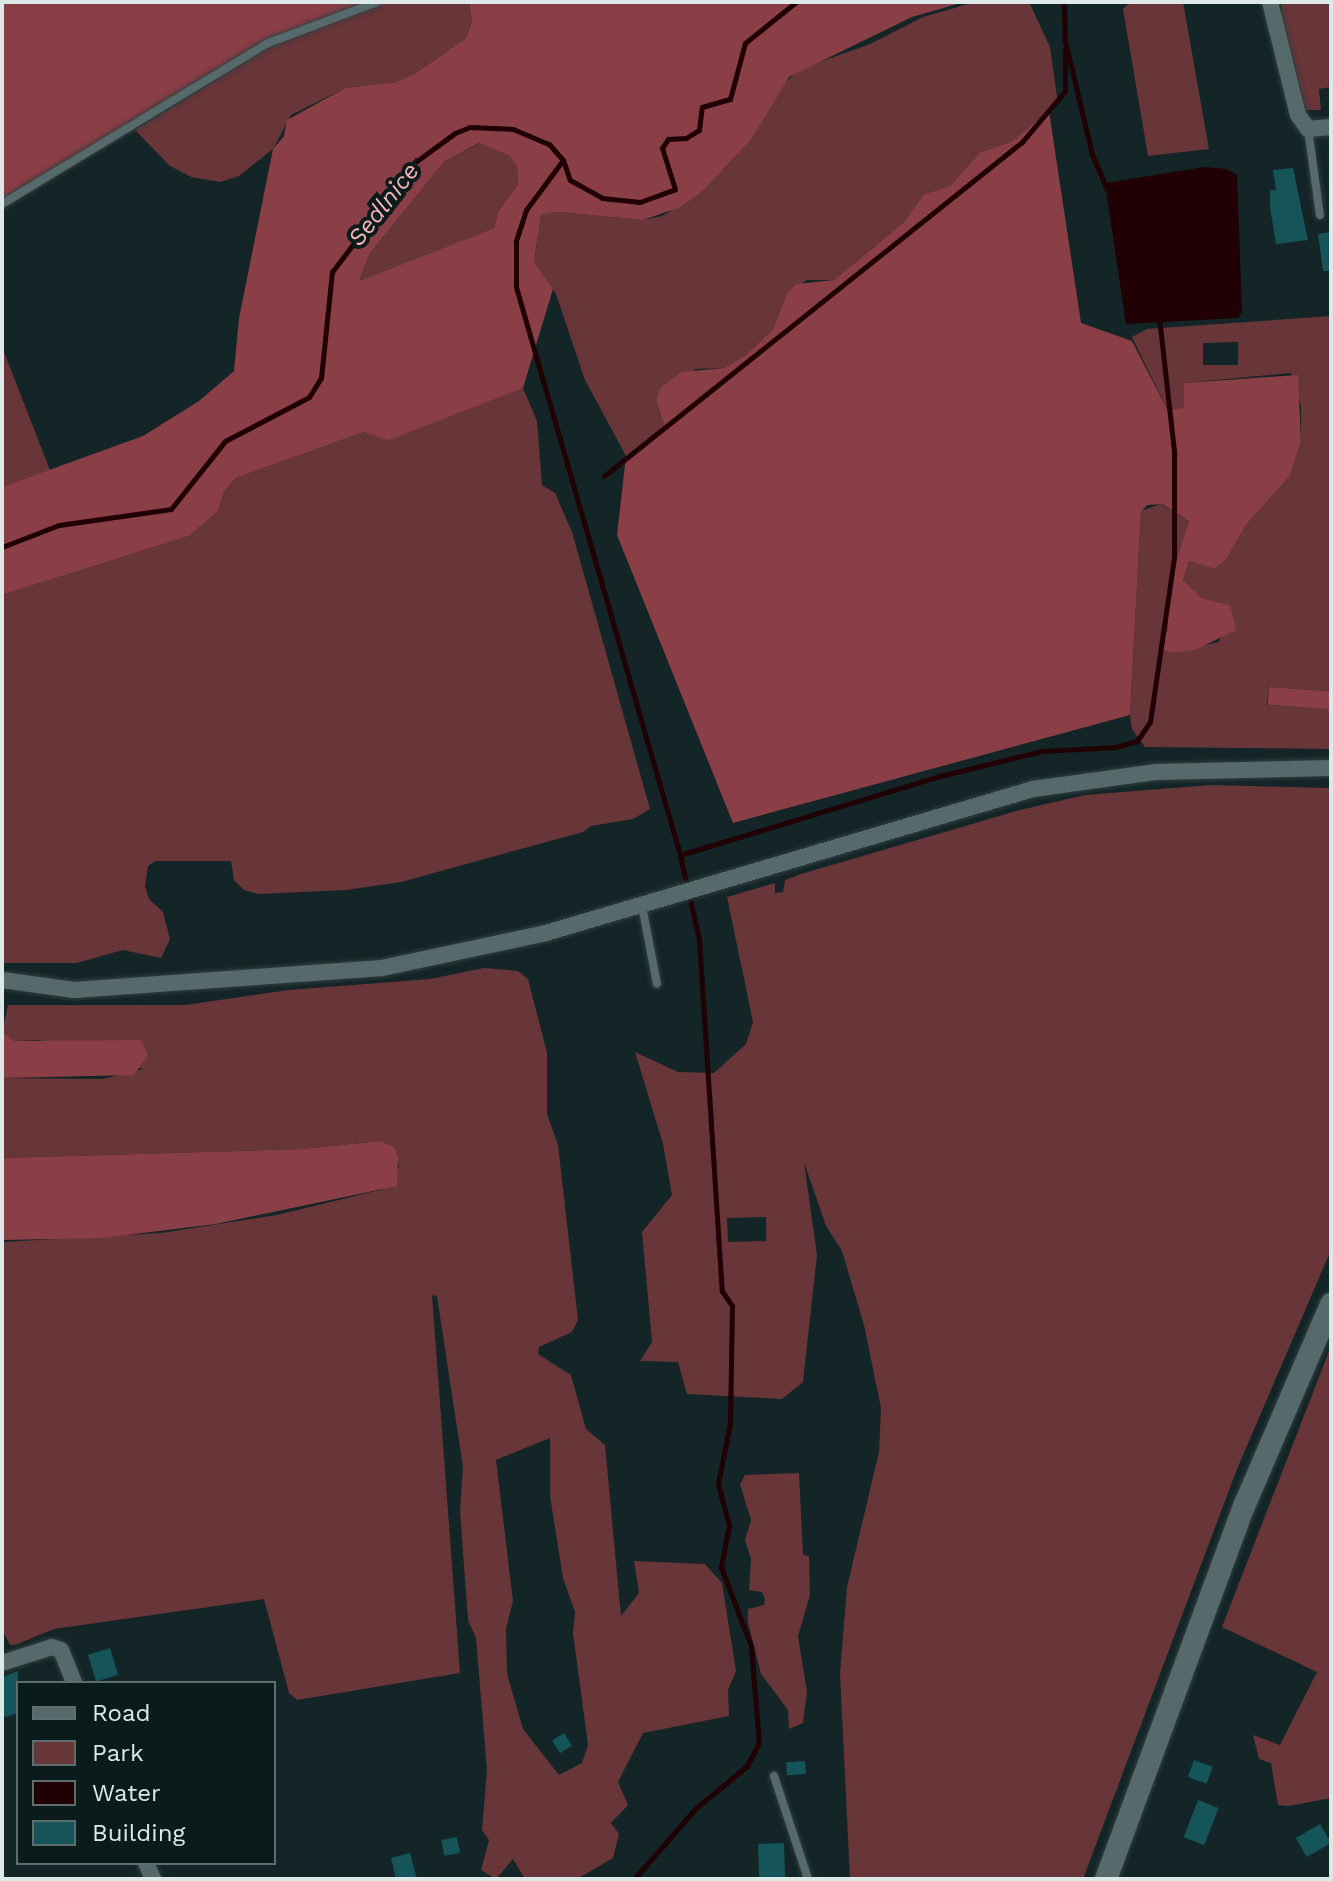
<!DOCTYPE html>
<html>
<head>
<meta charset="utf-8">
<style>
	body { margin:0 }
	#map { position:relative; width:1333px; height:1881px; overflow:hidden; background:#132526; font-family:"Work Sans",sans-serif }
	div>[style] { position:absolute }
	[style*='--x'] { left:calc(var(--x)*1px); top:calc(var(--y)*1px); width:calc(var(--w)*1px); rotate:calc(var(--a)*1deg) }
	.green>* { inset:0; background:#683539 }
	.forest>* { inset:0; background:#8a3e46; transform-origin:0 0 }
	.water>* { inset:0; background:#200004 }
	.stream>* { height:5px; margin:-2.5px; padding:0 2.5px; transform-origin:2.5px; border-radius:2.5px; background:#200004 }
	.building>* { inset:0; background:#155559; transform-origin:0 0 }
	.roads { filter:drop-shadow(0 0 2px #313e3f) drop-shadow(0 0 2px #313e3f) }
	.lane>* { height:8px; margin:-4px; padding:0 4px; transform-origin:4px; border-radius:4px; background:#566a6b }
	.street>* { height:16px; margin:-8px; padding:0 8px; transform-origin:8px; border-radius:8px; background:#566a6b }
	.secondary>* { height:22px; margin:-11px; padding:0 11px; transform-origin:11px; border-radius:11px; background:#566a6b }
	span { translate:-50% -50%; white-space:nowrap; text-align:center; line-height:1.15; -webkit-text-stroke:8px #0a1b1c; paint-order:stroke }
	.water-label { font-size:24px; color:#f8b3b7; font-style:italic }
	.frame { position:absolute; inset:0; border:4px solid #dde8e8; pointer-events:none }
	.legend { position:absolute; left:16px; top:1681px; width:260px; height:184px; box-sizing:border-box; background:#0a1b1c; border:2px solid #5e6d6e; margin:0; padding:10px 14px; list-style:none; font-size:24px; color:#dde8e8 }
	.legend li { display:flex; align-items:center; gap:16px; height:40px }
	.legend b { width:40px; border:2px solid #5e6d6e }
</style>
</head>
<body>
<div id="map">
	<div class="green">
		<div style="clip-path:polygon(392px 2px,469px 2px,472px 21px,466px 38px,416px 73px,396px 82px,345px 88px,291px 115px,273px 149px,239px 176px,220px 182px,191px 177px,170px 166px,135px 130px,266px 49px)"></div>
		<div style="clip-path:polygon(975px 2px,1029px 2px,1050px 47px,1058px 104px,1011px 142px,980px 152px,950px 186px,924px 194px,903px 223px,834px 280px,807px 280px,787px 293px,773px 329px,746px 355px,724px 368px,696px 369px,656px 400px,665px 428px,626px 456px,585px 380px,556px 294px,534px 262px,541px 215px,558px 212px,643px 220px,662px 216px,701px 193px,751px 140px,778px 89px,800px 69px,870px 44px,923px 17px)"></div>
		<div style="clip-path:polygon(1131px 2px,1183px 2px,1209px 149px,1148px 156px,1123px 9px)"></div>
		<div style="clip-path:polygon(1281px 2px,1331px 2px,1331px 87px,1319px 89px,1321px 110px,1302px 110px,1283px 40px)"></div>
		<div style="clip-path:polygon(480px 143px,510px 156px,517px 167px,518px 184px,498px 212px,494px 228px,359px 281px,370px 253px,444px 162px)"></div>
		<div style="clip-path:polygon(evenodd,1331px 316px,1331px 691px,1269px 687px,1267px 705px,1331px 709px,1331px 749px,1145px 747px,1132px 729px,1130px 715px,1141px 511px,1161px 504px,1189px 521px,1166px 592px,1168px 632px,1159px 638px,1160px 648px,1170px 653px,1219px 642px,1230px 605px,1202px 598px,1183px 580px,1189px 561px,1214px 569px,1226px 560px,1246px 525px,1290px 476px,1301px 442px,1301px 406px,1291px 373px,1184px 383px,1185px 408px,1167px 409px,1132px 337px,1147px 329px,1331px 316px,1238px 342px,1238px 365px,1203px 365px,1203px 343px,1238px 342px)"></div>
		<div style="clip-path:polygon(2px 347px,50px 470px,2px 487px)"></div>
		<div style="clip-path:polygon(523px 388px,537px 421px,542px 485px,555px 493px,572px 532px,650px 809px,633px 819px,591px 826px,583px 832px,401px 882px,346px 890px,258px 894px,244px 890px,234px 880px,231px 861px,155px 861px,148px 866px,145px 886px,149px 899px,163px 912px,170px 939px,161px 958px,123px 950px,77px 963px,2px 963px,2px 595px,189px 536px,218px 511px,224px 491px,236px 478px,364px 432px)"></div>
		<div style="clip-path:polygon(evenodd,1210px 785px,1331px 788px,1331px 1250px,1237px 1469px,1083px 1879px,850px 1879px,840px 1673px,847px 1587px,879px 1452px,881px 1408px,864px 1325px,842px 1251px,826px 1226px,804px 1162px,817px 1255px,803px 1382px,782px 1399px,687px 1394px,678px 1362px,640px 1361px,652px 1342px,642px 1232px,672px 1195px,663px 1144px,635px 1052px,678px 1072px,714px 1073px,746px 1044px,753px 1022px,727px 897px,775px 883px,775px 893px,783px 892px,785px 880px,801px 874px,1020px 810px,1085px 795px,1210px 785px,766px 1217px,766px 1241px,728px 1242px,727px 1218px,766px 1217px)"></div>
		<div style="clip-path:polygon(evenodd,484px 968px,518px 971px,528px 979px,547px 1053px,547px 1114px,558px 1145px,578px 1320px,572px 1332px,539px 1347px,538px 1354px,571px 1375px,586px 1429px,605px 1445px,621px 1616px,639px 1593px,634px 1561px,705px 1564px,722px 1583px,736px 1671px,728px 1690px,729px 1716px,643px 1733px,618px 1782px,628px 1805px,611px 1823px,619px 1834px,613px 1858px,577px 1879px,525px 1879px,513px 1859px,496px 1879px,481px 1870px,489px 1840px,482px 1830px,487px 1770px,476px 1638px,468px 1620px,460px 1511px,463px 1467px,437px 1296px,432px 1295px,460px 1673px,297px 1700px,289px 1693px,264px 1599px,54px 1629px,15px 1645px,10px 1645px,2px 1629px,2px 1242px,161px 1233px,277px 1215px,384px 1189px,399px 1167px,394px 1147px,381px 1141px,302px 1149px,2px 1158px,2px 1078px,102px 1079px,143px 1069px,39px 1040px,15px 1041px,2px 1032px,8px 1005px,185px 1005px,288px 990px,430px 979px,484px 968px,550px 1438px,550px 1496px,563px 1578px,575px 1612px,573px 1633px,588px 1745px,582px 1763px,559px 1775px,523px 1729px,507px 1674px,506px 1629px,513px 1601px,496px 1460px,550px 1438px)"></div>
		<div style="clip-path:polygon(1331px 1346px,1331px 1798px,1288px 1806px,1278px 1805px,1271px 1763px,1259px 1759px,1253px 1735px,1280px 1745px,1317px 1672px,1222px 1627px)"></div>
		<div style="clip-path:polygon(799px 1473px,803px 1555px,809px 1556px,810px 1595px,798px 1636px,807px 1692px,803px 1723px,789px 1729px,788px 1710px,761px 1674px,748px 1622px,748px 1609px,764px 1605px,765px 1599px,762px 1592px,749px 1590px,751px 1559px,745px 1540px,751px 1520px,740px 1484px,745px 1475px)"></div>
	</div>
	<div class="forest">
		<div style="clip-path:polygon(2px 2px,392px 2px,266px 49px,2px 209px)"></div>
		<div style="clip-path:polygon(evenodd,469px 2px,964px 2px,912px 17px,789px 77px,751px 140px,701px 193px,678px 208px,643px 220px,558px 212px,541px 215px,534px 262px,553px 289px,523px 388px,389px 440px,364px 432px,236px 478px,224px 491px,218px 511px,189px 536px,2px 595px,2px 487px,143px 436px,199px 401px,234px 371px,239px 318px,273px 149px,284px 136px,287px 120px,345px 88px,396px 82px,416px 73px,466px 38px,472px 21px,469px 2px,479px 143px,510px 156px,517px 167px,518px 184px,498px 212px,494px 228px,359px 281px,370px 253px,444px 162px,479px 143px)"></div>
		<div style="clip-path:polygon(1049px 111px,1081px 323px,1132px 341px,1167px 409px,1184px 408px,1184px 383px,1298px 375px,1301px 442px,1290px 476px,1246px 525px,1226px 560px,1214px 569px,1189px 561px,1183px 580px,1202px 598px,1230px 605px,1236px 630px,1195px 650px,1170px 653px,1160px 648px,1159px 638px,1168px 631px,1166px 592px,1189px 521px,1162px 504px,1147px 505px,1141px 512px,1130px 715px,733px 823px,617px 535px,626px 456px,665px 428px,656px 400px,661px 387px,682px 372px,724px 368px,746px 355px,773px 329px,787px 293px,797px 284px,834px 280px,903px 223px,924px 194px,950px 186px,980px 152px,1011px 142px)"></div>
		<div style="left:1269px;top:687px;width:62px;height:18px;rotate:4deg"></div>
		<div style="clip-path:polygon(2px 1032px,15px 1041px,141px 1040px,148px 1055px,134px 1075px,2px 1078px)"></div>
		<div style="clip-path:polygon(381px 1141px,394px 1147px,398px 1157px,397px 1186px,216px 1224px,102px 1238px,2px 1240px,2px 1158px,302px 1149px)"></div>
	</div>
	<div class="water">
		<div style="clip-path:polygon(1205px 167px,1227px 169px,1237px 175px,1242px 312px,1238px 318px,1126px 324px,1105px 183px)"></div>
	</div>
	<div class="stream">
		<div style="--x:1064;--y:2;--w:39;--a:89"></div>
		<div style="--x:1065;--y:41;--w:116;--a:76.6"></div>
		<div style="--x:1092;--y:154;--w:39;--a:67"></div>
		<div style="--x:563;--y:160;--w:62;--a:126.5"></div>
		<div style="--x:526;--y:210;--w:33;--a:108"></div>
		<div style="--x:516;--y:241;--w:46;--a:90"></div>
		<div style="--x:516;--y:287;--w:591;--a:73.89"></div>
		<div style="--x:680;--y:855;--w:86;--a:77.3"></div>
		<div style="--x:699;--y:939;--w:353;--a:86.3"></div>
		<div style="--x:722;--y:1291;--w:18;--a:56"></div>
		<div style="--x:732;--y:1306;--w:117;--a:91"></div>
		<div style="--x:730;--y:1423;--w:62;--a:101.1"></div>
		<div style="--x:718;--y:1484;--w:42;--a:75"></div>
		<div style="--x:729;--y:1525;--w:43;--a:100.8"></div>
		<div style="--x:721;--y:1567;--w:85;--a:69.2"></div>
		<div style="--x:751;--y:1646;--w:97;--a:85.3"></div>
		<div style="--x:759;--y:1743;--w:26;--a:118"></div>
		<div style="--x:747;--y:1766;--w:66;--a:140.5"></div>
		<div style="--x:696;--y:1808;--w:94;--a:131.1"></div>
		<div style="--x:604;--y:476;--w:535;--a:-38.63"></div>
		<div style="--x:1022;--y:142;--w:67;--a:-49.9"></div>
		<div style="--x:1065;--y:91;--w:42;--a:-90"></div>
		<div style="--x:2;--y:547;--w:61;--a:-21.1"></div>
		<div style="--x:59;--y:525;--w:113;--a:-8.1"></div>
		<div style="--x:171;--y:509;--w:87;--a:-51.5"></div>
		<div style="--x:225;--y:441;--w:95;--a:-27.6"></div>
		<div style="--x:309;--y:397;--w:22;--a:-58"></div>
		<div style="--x:321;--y:378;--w:107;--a:-84.1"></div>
		<div style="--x:332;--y:272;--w:136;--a:-53"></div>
		<div style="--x:414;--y:163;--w:51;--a:-36.2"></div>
		<div style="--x:455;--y:133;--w:16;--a:-22"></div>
		<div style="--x:470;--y:127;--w:43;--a:2.7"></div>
		<div style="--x:513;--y:129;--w:39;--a:23"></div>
		<div style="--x:549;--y:144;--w:21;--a:49"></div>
		<div style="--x:563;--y:160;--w:21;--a:71"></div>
		<div style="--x:570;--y:180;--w:37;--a:29"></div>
		<div style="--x:602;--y:198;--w:38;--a:6"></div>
		<div style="--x:640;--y:202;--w:37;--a:-20"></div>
		<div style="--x:675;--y:189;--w:43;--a:-107.6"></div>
		<div style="--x:662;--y:148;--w:11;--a:-56"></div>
		<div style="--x:668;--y:139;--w:18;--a:-3"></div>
		<div style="--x:686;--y:138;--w:15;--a:-32"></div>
		<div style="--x:699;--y:130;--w:23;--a:-83"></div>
		<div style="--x:702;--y:107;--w:29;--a:-16"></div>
		<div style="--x:730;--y:99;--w:58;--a:-75"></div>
		<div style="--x:745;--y:43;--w:65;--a:-38.8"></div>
		<div style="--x:680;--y:855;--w:272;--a:-16.9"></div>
		<div style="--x:940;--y:776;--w:105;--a:-13.8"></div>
		<div style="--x:1042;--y:751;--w:74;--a:-3.1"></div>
		<div style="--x:1116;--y:747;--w:22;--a:-16"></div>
		<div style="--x:1137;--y:741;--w:23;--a:-56"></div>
		<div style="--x:1150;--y:722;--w:167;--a:-81.7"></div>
		<div style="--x:1174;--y:557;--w:106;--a:-90"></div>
		<div style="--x:1174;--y:451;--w:135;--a:-96.4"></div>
	</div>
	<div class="building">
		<div style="clip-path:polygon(1293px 168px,1308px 240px,1276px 244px,1270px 207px,1270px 190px,1276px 190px,1273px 170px)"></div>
		<div style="clip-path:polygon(1331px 232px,1331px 271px,1323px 271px,1318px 234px)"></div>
		<div style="left:110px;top:1648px;width:28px;height:23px;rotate:73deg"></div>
		<div style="clip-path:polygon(18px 1671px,18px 1713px,2px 1718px,2px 1677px)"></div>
		<div style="left:564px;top:1733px;width:15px;height:14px;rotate:58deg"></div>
		<div style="left:1194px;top:1760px;width:20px;height:18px;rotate:20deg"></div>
		<div style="left:805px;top:1761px;width:13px;height:19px;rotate:86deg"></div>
		<div style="left:1198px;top:1800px;width:22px;height:40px;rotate:21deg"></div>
		<div style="left:1320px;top:1824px;width:22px;height:28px;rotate:60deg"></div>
		<div style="left:457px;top:1837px;width:16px;height:16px;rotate:79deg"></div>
		<div style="left:784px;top:1843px;width:36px;height:26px;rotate:88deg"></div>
		<div style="clip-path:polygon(410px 1853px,417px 1879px,396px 1879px,391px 1858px)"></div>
	</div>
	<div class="roads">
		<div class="lane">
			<div style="--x:1308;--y:129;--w:87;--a:82.1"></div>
			<div style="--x:2;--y:204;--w:311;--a:-31.2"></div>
			<div style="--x:268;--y:43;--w:116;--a:-20.6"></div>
			<div style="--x:642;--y:906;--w:79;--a:79.1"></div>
			<div style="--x:774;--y:1776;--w:108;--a:71.7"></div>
		</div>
		<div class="street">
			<div style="--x:1270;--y:2;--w:116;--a:76.1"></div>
			<div style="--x:1298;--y:115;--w:17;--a:54"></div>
			<div style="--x:1308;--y:129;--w:23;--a:-5"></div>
			<div style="--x:2;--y:980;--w:73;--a:7.9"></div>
			<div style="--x:74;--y:990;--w:309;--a:-4.1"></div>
			<div style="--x:382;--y:968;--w:168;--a:-12"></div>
			<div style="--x:546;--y:933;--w:508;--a:-16.47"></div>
			<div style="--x:1033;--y:789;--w:123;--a:-7.9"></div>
			<div style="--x:1155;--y:772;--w:176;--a:-1.3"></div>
			<div style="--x:2;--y:1663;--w:52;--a:-17.7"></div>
			<div style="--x:52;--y:1647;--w:9;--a:18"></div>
			<div style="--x:61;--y:1650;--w:35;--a:68"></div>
			<div style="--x:146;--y:1863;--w:17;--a:66"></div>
		</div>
		<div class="secondary">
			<div style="--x:1106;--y:1879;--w:400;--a:-69.7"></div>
			<div style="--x:1245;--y:1504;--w:218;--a:-66.7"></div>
		</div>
	</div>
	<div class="water-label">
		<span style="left:384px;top:205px;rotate:-52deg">Sedlnice</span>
	</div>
	<div class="frame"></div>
	<ul class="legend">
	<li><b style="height:10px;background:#566a6b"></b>Road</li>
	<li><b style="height:22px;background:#683539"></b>Park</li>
	<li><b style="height:22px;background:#200004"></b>Water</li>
	<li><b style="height:22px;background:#155559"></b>Building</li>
	</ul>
</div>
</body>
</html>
